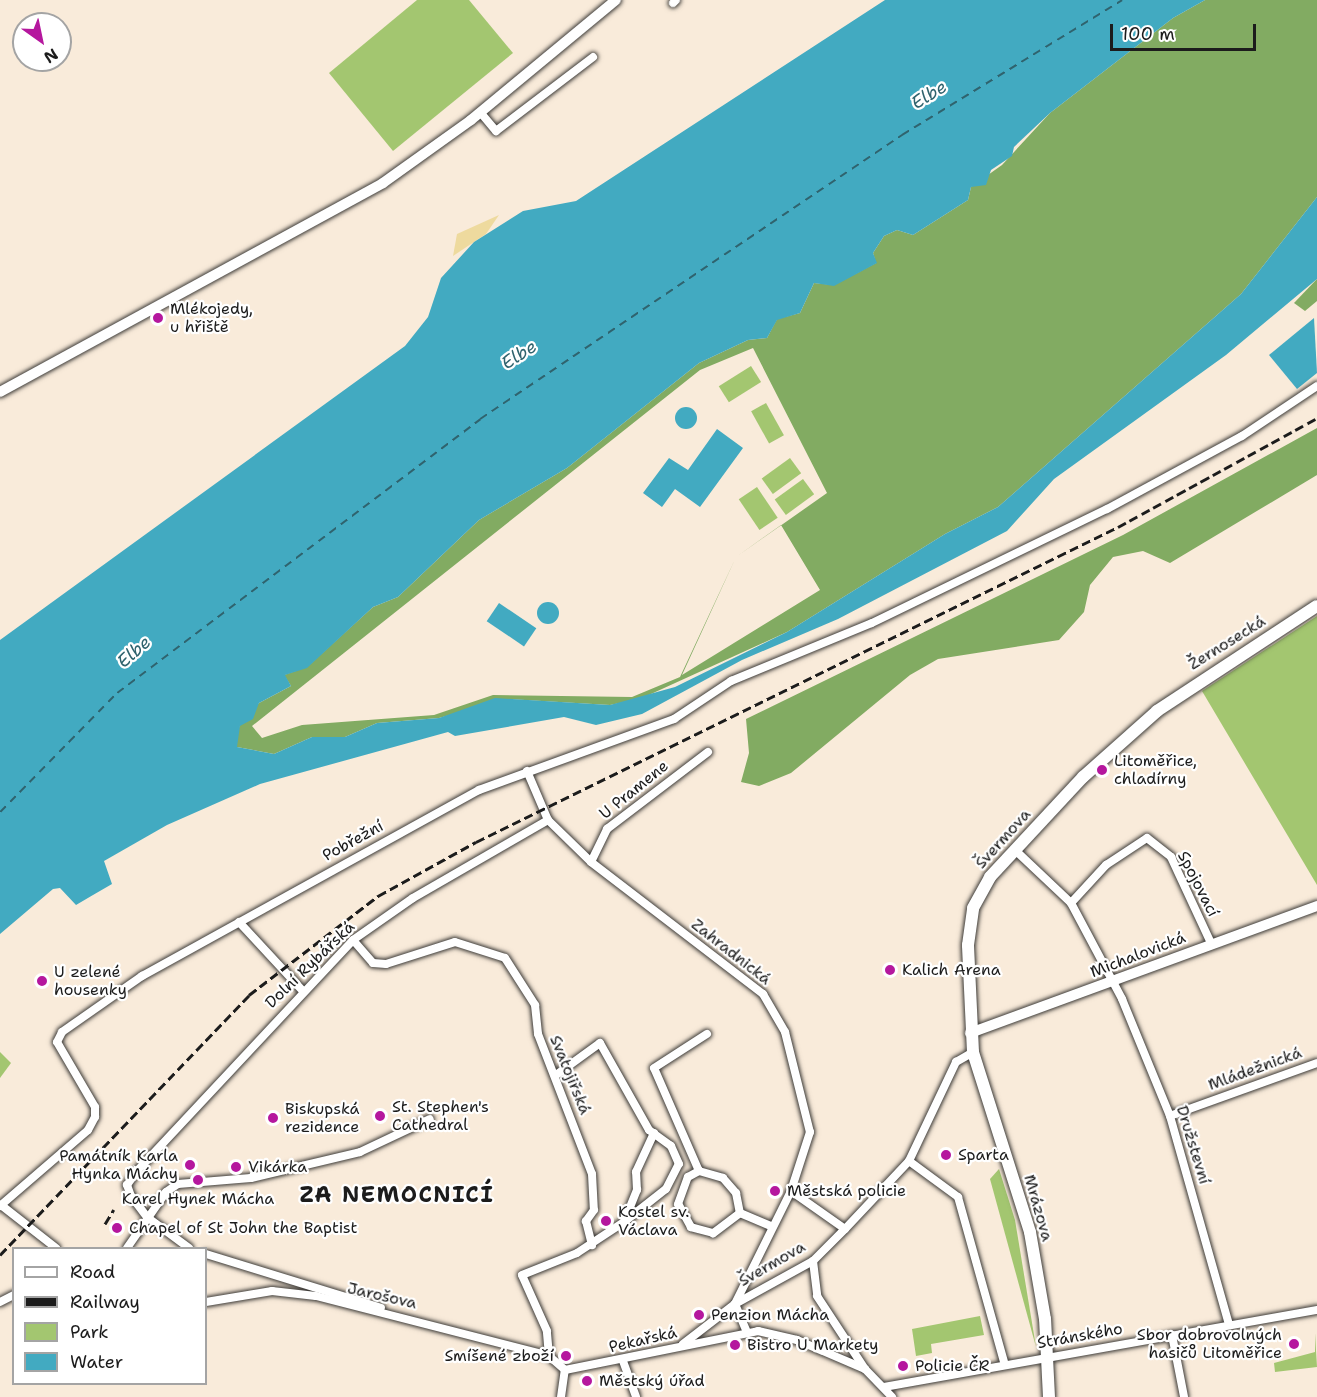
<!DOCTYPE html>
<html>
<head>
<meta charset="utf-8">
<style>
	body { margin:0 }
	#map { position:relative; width:1317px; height:1397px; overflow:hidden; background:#f9ebda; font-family:"Shantell Sans",sans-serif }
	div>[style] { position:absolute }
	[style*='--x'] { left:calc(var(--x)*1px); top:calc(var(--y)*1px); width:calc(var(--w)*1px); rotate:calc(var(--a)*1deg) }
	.green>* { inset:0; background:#a3c670; transform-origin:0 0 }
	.forest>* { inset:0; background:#82ab62 }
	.sand>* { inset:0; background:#eeda9e }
	.water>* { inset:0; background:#42aac1; transform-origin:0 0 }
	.round { border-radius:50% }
	.ferry>* { height:1.5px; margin-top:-0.75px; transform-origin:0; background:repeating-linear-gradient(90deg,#2f636e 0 8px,transparent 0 14px) }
	.roads { filter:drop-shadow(0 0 2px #3d3b38) drop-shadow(0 0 2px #3d3b38) }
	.minor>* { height:8px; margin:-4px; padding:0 4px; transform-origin:4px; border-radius:4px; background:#fff }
	.tertiary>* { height:10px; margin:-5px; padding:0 5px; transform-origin:5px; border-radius:5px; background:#fff }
	.secondary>* { height:12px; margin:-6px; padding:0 6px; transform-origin:6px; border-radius:6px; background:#fff }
	.rail>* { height:3px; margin-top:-1.5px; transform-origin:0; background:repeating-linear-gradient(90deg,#1c1c1c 0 9px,transparent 0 13.5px) }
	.dots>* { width:16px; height:16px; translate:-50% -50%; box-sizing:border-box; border:3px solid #fff; border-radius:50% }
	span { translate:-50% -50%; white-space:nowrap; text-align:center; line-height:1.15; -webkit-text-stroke:4.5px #fff; paint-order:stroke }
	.poi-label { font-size:16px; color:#1c1c1c }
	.left { translate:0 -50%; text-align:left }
	.right { translate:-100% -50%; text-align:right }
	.street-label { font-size:16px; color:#1c1c1c }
	.water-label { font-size:18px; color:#2f636e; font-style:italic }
	.district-label { font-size:22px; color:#1c1c1c; font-weight:700; letter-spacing:1.5px }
	.legend { position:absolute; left:12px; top:1247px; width:195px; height:138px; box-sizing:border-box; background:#fff; border:2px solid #a4a4a4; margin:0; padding:8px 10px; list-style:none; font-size:18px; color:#1c1c1c }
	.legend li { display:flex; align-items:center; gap:12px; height:30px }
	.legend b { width:30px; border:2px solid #a4a4a4 }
	.north { position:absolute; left:12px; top:12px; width:60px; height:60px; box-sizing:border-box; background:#fff; border:2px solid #a4a4a4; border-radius:50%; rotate:147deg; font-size:16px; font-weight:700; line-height:24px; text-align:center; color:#1c1c1c }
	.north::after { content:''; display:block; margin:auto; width:21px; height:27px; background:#b5179e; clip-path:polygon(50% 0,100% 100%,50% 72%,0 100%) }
	.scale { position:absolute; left:1110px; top:24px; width:146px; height:27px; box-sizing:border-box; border:3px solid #1c1c1c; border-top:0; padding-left:8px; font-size:18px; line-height:21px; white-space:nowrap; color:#1c1c1c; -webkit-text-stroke:4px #fff; paint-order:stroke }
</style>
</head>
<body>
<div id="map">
	<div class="green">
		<div style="clip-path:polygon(417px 0,469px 0,513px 53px,393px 151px,329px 73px)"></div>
		<div style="left:751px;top:366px;width:19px;height:38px;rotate:58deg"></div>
		<div style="left:766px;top:403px;width:37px;height:17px;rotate:61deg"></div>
		<div style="left:790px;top:458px;width:19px;height:35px;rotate:54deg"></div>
		<div style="left:803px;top:479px;width:19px;height:35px;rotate:54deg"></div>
		<div style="left:757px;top:487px;width:37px;height:22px;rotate:56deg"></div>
		<div style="clip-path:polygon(1317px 616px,1317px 885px,1202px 691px)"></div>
		<div style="clip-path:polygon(0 1052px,11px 1063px,0 1078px)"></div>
		<div style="clip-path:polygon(999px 1169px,1015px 1220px,1036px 1347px,990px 1179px)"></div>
		<div style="clip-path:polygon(980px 1316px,984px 1335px,931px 1344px,932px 1353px,916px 1356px,912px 1329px)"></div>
		<div style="clip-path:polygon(1315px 1333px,1317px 1367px,1275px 1372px,1274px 1363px,1315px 1352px)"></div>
	</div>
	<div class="forest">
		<div style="clip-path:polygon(evenodd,1205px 0,1317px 0,1317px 197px,1241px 294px,998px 507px,945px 534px,787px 632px,640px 699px,610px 705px,508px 699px,439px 718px,377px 723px,345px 737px,312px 737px,274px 754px,237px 747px,234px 741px,240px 725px,259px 703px,291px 686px,284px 675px,307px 667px,373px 607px,398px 597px,479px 520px,567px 468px,699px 363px,748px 340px,767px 338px,777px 319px,800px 313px,814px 283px,834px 285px,876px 263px,873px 253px,884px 236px,897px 230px,913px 235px,968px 200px,971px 187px,1002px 165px,1050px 113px,1173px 18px,1205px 0,753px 348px,827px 493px,736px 557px,680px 677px,632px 697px,493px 695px,434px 715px,302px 725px,262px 738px,252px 726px,700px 370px,753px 348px,1205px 0,781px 525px,820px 590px,682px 675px,736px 557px,781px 525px)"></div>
		<div style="clip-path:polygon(1317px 279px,1317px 301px,1305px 311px,1294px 303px)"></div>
		<div style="clip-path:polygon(1317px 428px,1317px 475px,1170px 563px,1143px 551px,1113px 557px,1090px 585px,1084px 612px,1059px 640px,938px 659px,910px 675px,791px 773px,759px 786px,741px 782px,749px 753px,746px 719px,1123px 535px)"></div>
	</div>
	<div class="sand">
		<div style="clip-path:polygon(499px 215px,486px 234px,453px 256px,457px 234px)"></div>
	</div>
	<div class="water">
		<div style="clip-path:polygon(885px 0,1205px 0,1173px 18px,1050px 113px,1014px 147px,1012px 156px,991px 170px,986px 185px,971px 187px,968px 200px,913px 235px,897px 230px,884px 236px,873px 253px,877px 263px,834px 286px,814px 283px,800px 313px,777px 320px,767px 338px,748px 340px,699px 363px,567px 468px,479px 520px,398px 597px,373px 607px,307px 668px,285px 675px,291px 686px,259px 703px,253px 719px,240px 726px,237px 747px,274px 754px,312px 737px,345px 737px,377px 723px,439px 718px,495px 698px,610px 705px,675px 687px,787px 632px,945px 534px,998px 507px,1241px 294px,1317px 197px,1317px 279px,1226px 355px,1054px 479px,1007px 531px,838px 619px,742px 660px,642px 714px,596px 725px,564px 717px,455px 736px,448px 732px,260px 784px,167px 825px,104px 861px,112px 884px,93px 895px,76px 905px,60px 888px,53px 889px,0 934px,0 640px,405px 346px,428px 317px,441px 278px,474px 242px,523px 211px,576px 201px)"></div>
		<div style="clip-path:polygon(1314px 318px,1317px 373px,1297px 389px,1269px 355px)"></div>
		<div class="round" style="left:675px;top:407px;width:22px;height:22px"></div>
		<div style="clip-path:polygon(717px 429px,743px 448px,700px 507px,675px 489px,662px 507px,643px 493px,669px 458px,688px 470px)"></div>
		<div class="round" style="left:537px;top:602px;width:22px;height:22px"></div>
		<div style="left:499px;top:603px;width:45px;height:22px;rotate:34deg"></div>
	</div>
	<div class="ferry">
		<div style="--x:0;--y:812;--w:167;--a:-45.5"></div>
		<div style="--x:117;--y:693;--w:455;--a:-37"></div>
		<div style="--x:480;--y:419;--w:509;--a:-33.94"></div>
		<div style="--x:902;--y:135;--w:258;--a:-31.5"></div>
	</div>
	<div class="roads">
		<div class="minor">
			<div style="--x:673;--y:3;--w:4;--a:-45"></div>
			<div style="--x:480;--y:112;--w:25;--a:50"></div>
			<div style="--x:496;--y:131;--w:122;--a:-37.3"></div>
			<div style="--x:527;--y:771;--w:53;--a:66.8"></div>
			<div style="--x:548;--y:820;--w:60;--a:44.3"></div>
			<div style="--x:591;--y:862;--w:217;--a:37.5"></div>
			<div style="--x:763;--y:994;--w:44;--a:59.9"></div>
			<div style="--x:785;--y:1032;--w:103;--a:76"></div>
			<div style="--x:810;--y:1132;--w:62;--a:107.9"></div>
			<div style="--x:791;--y:1191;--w:126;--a:116.4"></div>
			<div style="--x:1015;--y:850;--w:77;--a:43.4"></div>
			<div style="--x:1071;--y:903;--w:109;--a:62"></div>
			<div style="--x:1122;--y:999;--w:126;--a:67.7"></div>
			<div style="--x:1170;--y:1116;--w:216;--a:74.2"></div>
			<div style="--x:591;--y:862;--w:37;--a:-64"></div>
			<div style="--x:607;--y:829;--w:127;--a:-37.3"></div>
			<div style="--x:1071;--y:903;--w:52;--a:-47.4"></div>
			<div style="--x:1106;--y:865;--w:49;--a:-33.4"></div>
			<div style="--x:1147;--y:838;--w:31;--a:38"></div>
			<div style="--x:1171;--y:857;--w:95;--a:65.1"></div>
			<div style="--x:239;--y:922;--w:93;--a:47.2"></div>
			<div style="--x:353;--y:940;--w:30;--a:49"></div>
			<div style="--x:373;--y:963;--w:13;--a:4"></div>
			<div style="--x:386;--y:964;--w:72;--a:-17.7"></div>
			<div style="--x:455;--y:942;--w:52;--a:17.7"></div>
			<div style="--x:505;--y:958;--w:56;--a:57.4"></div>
			<div style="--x:535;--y:1005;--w:29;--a:84"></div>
			<div style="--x:538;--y:1034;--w:150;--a:68.9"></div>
			<div style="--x:592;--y:1174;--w:36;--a:87"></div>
			<div style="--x:594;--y:1210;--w:14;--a:126"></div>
			<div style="--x:586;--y:1221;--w:25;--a:76"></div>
			<div style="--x:1170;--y:1116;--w:156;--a:-19.8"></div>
			<div style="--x:909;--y:1161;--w:61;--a:36.3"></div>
			<div style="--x:958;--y:1197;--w:174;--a:74.4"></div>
			<div style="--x:699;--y:1171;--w:112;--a:-113.6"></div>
			<div style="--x:654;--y:1068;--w:63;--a:-32.7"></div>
			<div style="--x:791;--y:1191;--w:66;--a:35.1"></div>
			<div style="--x:1;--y:1205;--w:70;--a:38"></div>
			<div style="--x:0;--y:1206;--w:116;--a:-40.8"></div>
			<div style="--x:88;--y:1130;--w:15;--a:-62"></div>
			<div style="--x:95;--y:1117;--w:10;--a:-90"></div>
			<div style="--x:95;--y:1107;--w:75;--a:-120.3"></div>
			<div style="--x:57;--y:1042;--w:11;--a:-63"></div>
			<div style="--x:62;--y:1032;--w:98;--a:-35"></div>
			<div style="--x:142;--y:976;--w:385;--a:-28.9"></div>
			<div style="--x:479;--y:790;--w:208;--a:-20"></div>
			<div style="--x:674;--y:719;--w:69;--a:-33.7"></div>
			<div style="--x:731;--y:681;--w:152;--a:-22.4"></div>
			<div style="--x:872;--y:623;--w:261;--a:-25.9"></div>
			<div style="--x:1107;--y:509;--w:153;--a:-28.4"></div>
			<div style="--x:1242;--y:436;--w:90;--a:-33.7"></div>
			<div style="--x:740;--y:1213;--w:34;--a:143"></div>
			<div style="--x:713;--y:1233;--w:23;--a:-165"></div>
			<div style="--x:691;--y:1227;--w:26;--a:-119"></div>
			<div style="--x:678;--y:1204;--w:29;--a:-70"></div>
			<div style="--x:688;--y:1177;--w:13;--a:-29"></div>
			<div style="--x:699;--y:1171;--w:25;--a:16"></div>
			<div style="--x:723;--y:1178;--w:20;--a:49"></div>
			<div style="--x:736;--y:1193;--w:20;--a:79"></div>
			<div style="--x:740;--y:1213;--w:34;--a:23"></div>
			<div style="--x:624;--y:1222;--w:35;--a:-68"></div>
			<div style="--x:637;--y:1190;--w:18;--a:-93"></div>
			<div style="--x:636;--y:1172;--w:43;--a:-65.2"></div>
			<div style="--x:127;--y:1248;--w:68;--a:-55.1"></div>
			<div style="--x:166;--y:1192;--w:14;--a:-34"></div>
			<div style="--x:178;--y:1184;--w:73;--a:-4.7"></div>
			<div style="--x:251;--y:1178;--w:112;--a:-13.4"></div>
			<div style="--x:360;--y:1152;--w:77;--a:-25.2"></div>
			<div style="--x:189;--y:1248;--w:52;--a:-143.6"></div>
			<div style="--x:147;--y:1217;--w:26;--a:-127"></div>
			<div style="--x:131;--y:1196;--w:12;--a:-110"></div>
			<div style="--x:127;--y:1185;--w:17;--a:-54"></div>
			<div style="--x:137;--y:1171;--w:316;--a:-46.9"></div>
			<div style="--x:353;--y:940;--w:73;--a:-35"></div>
			<div style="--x:413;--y:898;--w:156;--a:-30"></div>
			<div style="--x:206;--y:1254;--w:183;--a:17.1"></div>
			<div style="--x:813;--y:1261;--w:35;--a:83"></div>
			<div style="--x:817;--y:1296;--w:87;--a:56.7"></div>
			<div style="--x:0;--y:1302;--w:16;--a:-27"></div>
			<div style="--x:206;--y:1302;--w:67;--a:-9.5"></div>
			<div style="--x:272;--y:1291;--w:44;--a:6.5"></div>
			<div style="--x:316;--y:1296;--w:241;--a:14.4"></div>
			<div style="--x:549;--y:1356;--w:21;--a:41"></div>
			<div style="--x:565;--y:1370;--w:197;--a:-11.4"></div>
			<div style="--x:758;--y:1331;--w:40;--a:13"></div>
			<div style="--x:797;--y:1340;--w:74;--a:23.1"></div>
			<div style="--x:865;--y:1369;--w:39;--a:46"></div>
			<div style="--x:735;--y:1304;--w:30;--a:67"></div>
			<div style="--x:1172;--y:1335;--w:63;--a:79"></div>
			<div style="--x:683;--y:1344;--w:66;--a:-37.6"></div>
			<div style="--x:735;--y:1304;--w:89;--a:-28.9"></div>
			<div style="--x:813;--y:1261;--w:45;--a:-45"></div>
			<div style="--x:845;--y:1229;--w:93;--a:-46.7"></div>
			<div style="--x:909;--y:1161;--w:110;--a:-64.6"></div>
			<div style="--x:956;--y:1062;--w:20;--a:-30"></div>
			<div style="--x:549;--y:1356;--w:25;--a:-95"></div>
			<div style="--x:547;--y:1331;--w:61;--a:-114.1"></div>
			<div style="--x:522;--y:1275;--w:59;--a:-21.8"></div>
			<div style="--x:577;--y:1253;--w:56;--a:-33.4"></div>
			<div style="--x:624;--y:1222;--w:53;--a:-38.2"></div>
			<div style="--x:666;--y:1189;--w:28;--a:-63"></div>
			<div style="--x:679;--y:1164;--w:20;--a:-114"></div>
			<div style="--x:671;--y:1146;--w:27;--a:-144"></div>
			<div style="--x:649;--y:1130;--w:100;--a:-119.4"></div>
			<div style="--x:600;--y:1043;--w:54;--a:144"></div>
			<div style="--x:623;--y:1361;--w:38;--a:70"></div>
			<div style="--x:884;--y:1387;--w:440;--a:-10.1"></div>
			<div style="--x:561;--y:1397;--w:27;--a:-82"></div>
		</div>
		<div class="tertiary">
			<div style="--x:0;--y:392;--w:436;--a:-28.6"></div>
			<div style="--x:383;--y:183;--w:108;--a:-35.6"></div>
			<div style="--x:471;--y:120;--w:188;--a:-39.6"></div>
			<div style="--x:970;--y:1033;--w:370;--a:-20.1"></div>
		</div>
		<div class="secondary">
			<div style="--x:1049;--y:1397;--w:78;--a:-92.9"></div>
			<div style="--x:1045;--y:1319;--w:88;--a:-99.8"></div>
			<div style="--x:1030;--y:1232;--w:189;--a:-107.6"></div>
			<div style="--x:973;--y:1052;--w:107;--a:-92.7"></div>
			<div style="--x:968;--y:945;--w:37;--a:-82"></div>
			<div style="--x:973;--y:908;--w:35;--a:-61"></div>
			<div style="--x:990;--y:877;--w:137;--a:-47.1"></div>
			<div style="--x:1083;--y:777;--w:99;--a:-41.7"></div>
			<div style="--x:1157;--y:711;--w:191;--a:-33.3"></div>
		</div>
	</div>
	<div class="rail">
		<div style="--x:105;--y:1224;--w:17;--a:-59"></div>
		<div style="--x:0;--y:1255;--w:360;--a:-46.2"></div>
		<div style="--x:249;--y:995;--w:163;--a:-37.5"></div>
		<div style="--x:378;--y:896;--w:112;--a:-28.9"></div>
		<div style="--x:476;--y:842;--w:715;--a:-26.14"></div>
		<div style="--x:1118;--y:527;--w:227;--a:-28.7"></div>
	</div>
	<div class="dots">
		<div style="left:158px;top:318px;background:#b5179e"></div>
		<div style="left:1102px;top:770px;background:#b5179e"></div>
		<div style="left:890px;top:970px;background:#b5179e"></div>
		<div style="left:42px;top:981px;background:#b5179e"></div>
		<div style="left:380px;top:1116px;background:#b5179e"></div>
		<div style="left:273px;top:1118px;background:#b5179e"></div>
		<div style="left:946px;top:1155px;background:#b5179e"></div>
		<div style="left:190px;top:1165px;background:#b5179e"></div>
		<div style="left:236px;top:1167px;background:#b5179e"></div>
		<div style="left:198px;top:1180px;background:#b5179e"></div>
		<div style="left:775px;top:1191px;background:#b5179e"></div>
		<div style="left:606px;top:1221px;background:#b5179e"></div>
		<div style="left:117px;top:1228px;background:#b5179e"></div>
		<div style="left:699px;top:1315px;background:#b5179e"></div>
		<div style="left:1294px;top:1344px;background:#b5179e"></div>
		<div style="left:735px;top:1345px;background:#b5179e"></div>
		<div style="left:566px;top:1356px;background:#b5179e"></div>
		<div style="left:903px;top:1366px;background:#b5179e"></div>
		<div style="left:587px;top:1381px;background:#b5179e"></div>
	</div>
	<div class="poi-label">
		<span class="left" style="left:170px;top:318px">Mlékojedy,<br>u hřiště</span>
		<span class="left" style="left:1114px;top:770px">Litoměřice,<br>chladírny</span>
		<span class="left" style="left:902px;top:970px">Kalich Arena</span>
		<span class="left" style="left:54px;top:981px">U zelené<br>housenky</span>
		<span class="left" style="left:392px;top:1116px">St. Stephen's<br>Cathedral</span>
		<span class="left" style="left:285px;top:1118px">Biskupská<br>rezidence</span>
		<span class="left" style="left:958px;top:1155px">Sparta</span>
		<span class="right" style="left:178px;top:1165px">Památník Karla<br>Hynka Máchy</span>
		<span class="left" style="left:248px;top:1167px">Vikárka</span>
		<span class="left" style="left:787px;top:1191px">Městská policie</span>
		<span style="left:198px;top:1199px">Karel Hynek Mácha</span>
		<span class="left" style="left:618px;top:1221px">Kostel sv.<br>Václava</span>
		<span class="left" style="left:129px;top:1228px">Chapel of St John the Baptist</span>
		<span class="left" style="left:711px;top:1315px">Penzion Mácha</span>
		<span class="right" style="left:1282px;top:1344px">Sbor dobrovolných<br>hasičů Litoměřice</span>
		<span class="left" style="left:747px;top:1345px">Bistro U Markety</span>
		<span class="right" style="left:554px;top:1356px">Smíšené zboží</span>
		<span class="left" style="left:915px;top:1366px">Policie ČR</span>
		<span class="left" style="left:599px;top:1381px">Městský úřad</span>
	</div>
	<div class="street-label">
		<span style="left:1227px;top:643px;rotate:-32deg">Žernosecká</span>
		<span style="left:634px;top:790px;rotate:-39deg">U Pramene</span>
		<span style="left:1003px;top:839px;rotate:-48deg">Švermova</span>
		<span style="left:353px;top:841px;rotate:-29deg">Pobřežní</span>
		<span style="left:1198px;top:884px;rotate:63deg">Spojovací</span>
		<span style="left:731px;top:952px;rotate:38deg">Zahradnická</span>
		<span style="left:1138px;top:955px;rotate:-21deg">Michalovická</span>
		<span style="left:310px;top:965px;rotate:-44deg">Dolní Rybářská</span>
		<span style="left:1255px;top:1069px;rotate:-20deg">Mládežnická</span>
		<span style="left:570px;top:1075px;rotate:68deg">Svatojiřská</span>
		<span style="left:1193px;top:1145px;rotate:73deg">Družstevní</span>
		<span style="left:1038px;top:1208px;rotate:74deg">Mrázova</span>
		<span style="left:772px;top:1264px;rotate:-30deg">Švermova</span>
		<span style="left:382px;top:1296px;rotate:13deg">Jarošova</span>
		<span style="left:1080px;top:1336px;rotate:-10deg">Stránského</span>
		<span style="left:643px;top:1340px;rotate:-13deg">Pekařská</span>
	</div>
	<div class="water-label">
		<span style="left:929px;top:95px;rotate:-32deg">Elbe</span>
		<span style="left:519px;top:355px;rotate:-33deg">Elbe</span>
		<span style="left:134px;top:652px;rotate:-41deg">Elbe</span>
	</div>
	<div class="district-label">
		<span style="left:397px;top:1195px">ZA NEMOCNICÍ</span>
	</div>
	<ul class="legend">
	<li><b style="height:8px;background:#fff"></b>Road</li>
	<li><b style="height:8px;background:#1c1c1c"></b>Railway</li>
	<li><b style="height:16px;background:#a3c670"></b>Park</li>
	<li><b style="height:16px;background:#42aac1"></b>Water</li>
	</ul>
	<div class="north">N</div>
	<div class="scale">100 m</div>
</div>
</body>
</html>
